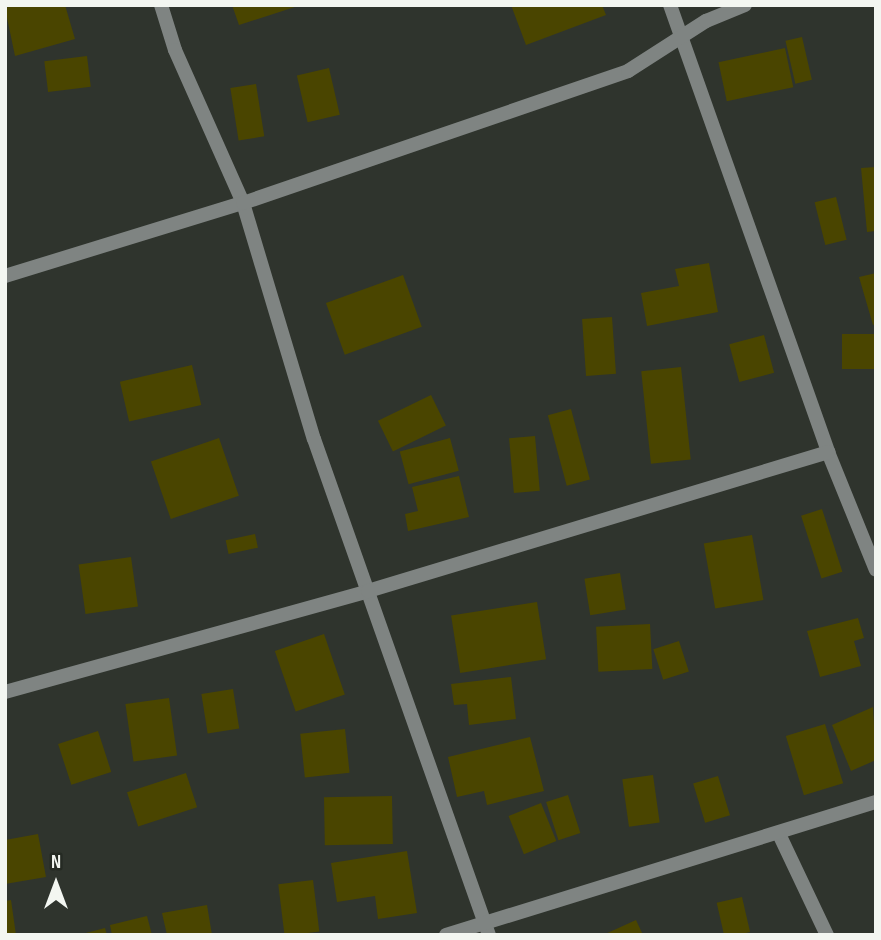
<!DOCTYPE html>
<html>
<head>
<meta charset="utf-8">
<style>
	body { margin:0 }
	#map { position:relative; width:881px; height:940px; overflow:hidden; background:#2f342d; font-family:"Sofia Sans Condensed",sans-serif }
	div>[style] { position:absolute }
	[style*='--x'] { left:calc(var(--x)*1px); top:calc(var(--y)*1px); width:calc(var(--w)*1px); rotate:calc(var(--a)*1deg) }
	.building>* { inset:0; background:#4a4500; transform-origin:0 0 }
	.street>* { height:14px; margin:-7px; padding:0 7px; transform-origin:7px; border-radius:7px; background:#7f8482 }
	span { translate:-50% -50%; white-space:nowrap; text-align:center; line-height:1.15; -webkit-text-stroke:6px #252a23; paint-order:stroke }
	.frame { position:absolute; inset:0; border:7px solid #f3f6f1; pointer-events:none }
	.north { position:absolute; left:21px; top:849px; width:70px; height:70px; -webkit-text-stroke:5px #252a23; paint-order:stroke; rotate:0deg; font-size:19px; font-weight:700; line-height:28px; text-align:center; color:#f3f6f1 }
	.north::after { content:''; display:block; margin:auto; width:24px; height:32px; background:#f3f6f1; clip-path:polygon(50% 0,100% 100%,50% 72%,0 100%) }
</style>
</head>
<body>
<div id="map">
	<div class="building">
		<div style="clip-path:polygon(15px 5px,65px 5px,75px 39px,15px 56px,5px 8px)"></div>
		<div style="clip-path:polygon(232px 5px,298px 5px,298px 6px,239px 25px)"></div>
		<div style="clip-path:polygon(511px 5px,602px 5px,606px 15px,526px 45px)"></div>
		<div style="left:802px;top:37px;width:44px;height:17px;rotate:77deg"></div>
		<div style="left:785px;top:48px;width:40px;height:68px;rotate:78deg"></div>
		<div style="left:87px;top:56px;width:31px;height:43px;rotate:83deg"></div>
		<div style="left:329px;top:68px;width:48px;height:33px;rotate:77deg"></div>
		<div style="left:256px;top:84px;width:53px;height:26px;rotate:81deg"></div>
		<div style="clip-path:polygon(876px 167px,876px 231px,867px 232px,861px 168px)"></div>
		<div style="left:836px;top:197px;width:44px;height:22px;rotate:76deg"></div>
		<div style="clip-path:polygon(709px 263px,718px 312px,647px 326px,641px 293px,679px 286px,675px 269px)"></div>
		<div style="clip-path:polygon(876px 273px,876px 324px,873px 325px,859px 277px)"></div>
		<div style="left:403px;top:275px;width:55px;height:82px;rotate:70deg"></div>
		<div style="left:612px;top:317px;width:57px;height:30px;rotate:86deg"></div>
		<div style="left:876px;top:334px;width:35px;height:34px;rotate:90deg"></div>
		<div style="left:764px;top:335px;width:39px;height:36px;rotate:75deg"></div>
		<div style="left:192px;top:365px;width:41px;height:74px;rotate:77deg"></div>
		<div style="left:681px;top:367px;width:93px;height:40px;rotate:84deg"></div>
		<div style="left:431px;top:395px;width:34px;height:59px;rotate:64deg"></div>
		<div style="left:571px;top:409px;width:73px;height:24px;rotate:75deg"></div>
		<div style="left:535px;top:436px;width:55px;height:26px;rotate:85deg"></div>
		<div style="left:219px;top:438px;width:61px;height:72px;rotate:71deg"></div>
		<div style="left:450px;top:438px;width:34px;height:52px;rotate:75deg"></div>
		<div style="clip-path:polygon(459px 476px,469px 517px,408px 531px,405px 514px,418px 511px,412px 487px)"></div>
		<div style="left:822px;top:509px;width:66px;height:22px;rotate:72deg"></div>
		<div style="left:255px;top:534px;width:14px;height:30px;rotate:78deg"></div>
		<div style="left:752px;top:535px;width:66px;height:49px;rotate:80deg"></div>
		<div style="left:131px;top:557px;width:50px;height:53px;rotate:82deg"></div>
		<div style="left:620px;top:573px;width:37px;height:36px;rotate:81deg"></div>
		<div style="left:537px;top:602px;width:58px;height:87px;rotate:81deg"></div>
		<div style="clip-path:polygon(858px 618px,864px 638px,854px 641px,861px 666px,820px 677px,807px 631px)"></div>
		<div style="left:650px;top:624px;width:45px;height:54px;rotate:87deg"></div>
		<div style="left:324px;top:634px;width:64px;height:52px;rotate:71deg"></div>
		<div style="left:679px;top:641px;width:32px;height:27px;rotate:72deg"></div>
		<div style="clip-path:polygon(511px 677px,516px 719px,469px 725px,467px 704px,454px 705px,451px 684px)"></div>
		<div style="left:233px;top:689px;width:40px;height:32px;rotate:81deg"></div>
		<div style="left:169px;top:698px;width:58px;height:44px;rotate:82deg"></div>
		<div style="clip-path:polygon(873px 707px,876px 760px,851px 771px,832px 725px)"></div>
		<div style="left:825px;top:724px;width:62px;height:41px;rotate:73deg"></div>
		<div style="left:345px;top:729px;width:44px;height:45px;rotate:84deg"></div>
		<div style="left:98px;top:731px;width:43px;height:42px;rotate:72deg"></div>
		<div style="clip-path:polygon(530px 737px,544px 791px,487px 805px,484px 791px,457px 797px,448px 757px)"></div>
		<div style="left:186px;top:773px;width:36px;height:62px;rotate:72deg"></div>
		<div style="left:653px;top:775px;width:48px;height:31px;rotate:82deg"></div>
		<div style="left:718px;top:776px;width:41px;height:26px;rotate:73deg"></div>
		<div style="left:568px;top:795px;width:40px;height:23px;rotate:72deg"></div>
		<div style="left:392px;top:796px;width:48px;height:68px;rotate:89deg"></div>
		<div style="left:541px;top:803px;width:41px;height:35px;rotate:68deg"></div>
		<div style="clip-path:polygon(38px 834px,46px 877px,5px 884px,5px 840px)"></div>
		<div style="clip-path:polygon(407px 851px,417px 913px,378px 919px,375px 896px,337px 902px,331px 863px)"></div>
		<div style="left:313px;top:880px;width:52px;height:35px;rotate:83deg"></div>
		<div style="left:742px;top:897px;width:36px;height:26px;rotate:77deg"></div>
		<div style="clip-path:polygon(11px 900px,16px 935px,5px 935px,5px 901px)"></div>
		<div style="clip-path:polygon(207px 905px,212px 935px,167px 935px,162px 913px)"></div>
		<div style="clip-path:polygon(147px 916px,152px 935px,112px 935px,110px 925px)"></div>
		<div style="clip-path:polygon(636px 920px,643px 935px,603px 935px)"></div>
		<div style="clip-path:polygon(105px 928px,107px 935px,83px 935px,82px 934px)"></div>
	</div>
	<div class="street">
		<div style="--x:161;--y:5;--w:47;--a:72.7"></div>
		<div style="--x:175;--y:50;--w:167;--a:66"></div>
		<div style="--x:243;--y:203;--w:246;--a:73.3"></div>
		<div style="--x:314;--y:439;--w:526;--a:70.57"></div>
		<div style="--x:670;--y:5;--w:474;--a:70.5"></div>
		<div style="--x:828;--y:452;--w:127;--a:67.9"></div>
		<div style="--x:5;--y:276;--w:249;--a:-17.1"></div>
		<div style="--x:243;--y:203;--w:407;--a:-18.9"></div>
		<div style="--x:628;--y:71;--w:93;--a:-32.7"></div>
		<div style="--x:706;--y:21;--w:42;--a:-22.3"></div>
		<div style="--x:5;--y:692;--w:377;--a:-15.5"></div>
		<div style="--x:368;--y:591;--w:481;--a:-16.8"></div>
		<div style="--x:779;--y:834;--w:112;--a:64.6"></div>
		<div style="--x:446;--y:935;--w:450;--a:-17.2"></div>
	</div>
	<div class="frame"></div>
	<div class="north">N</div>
</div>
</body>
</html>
